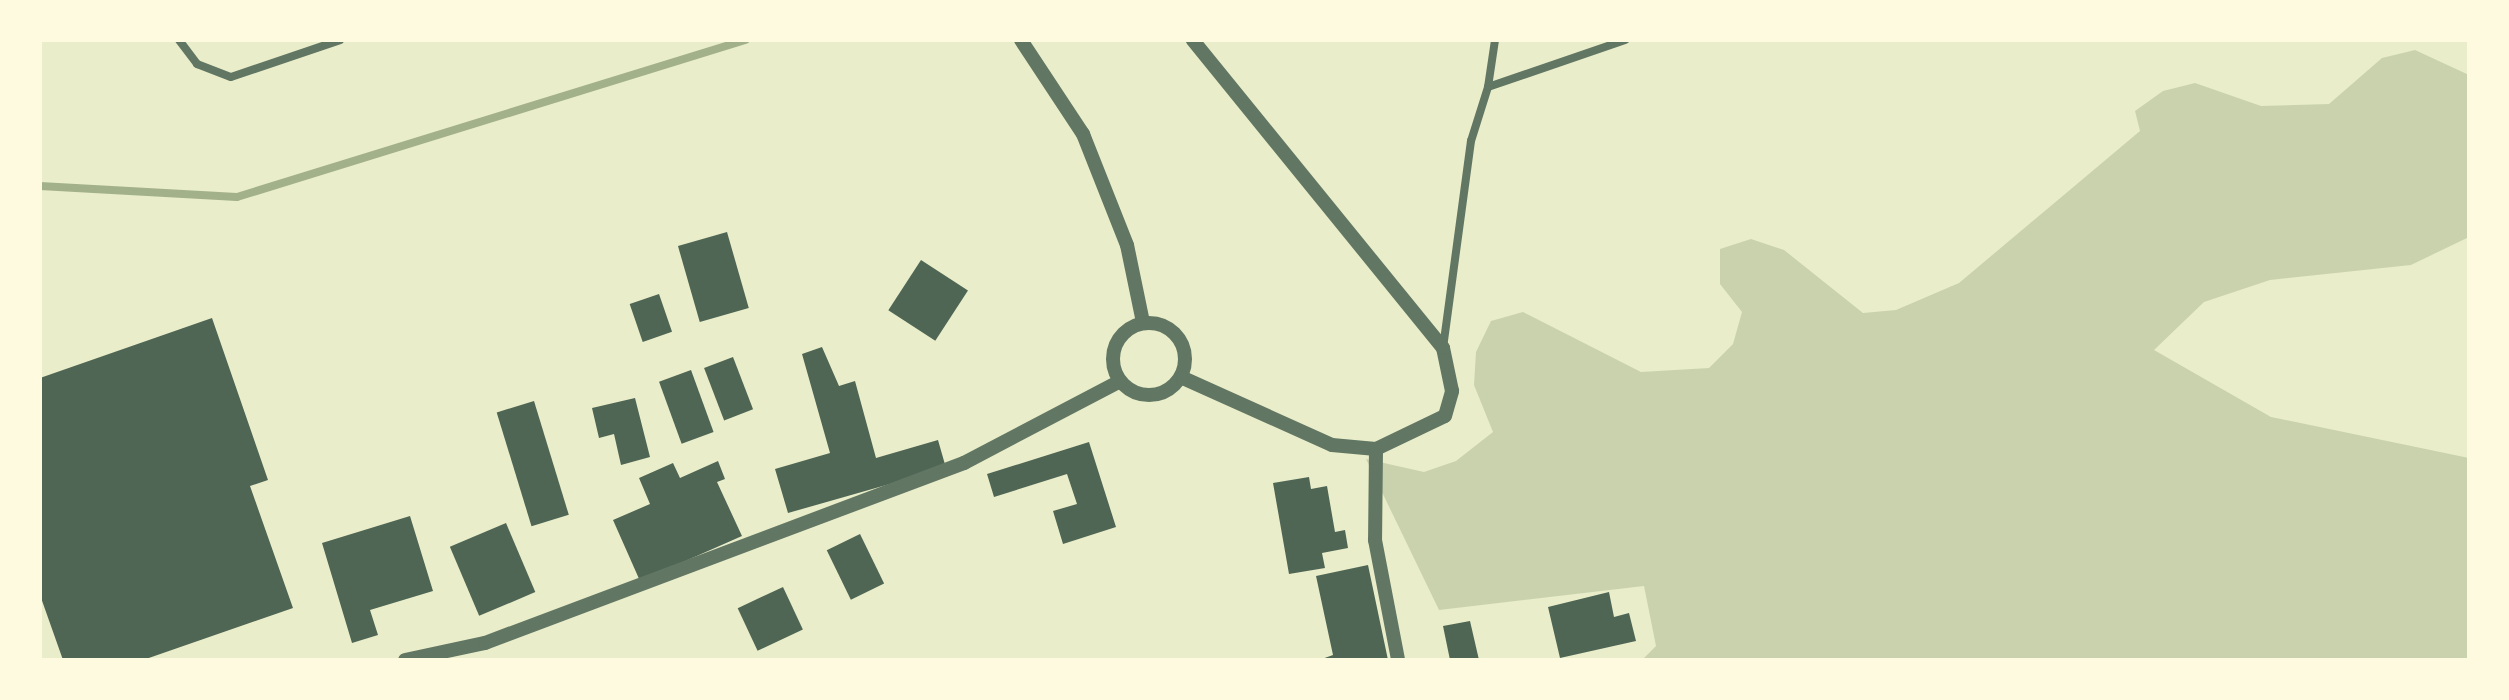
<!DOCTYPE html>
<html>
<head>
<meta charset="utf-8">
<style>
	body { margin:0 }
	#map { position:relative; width:2509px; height:700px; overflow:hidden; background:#e9edc9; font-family:"DejaVu Sans",sans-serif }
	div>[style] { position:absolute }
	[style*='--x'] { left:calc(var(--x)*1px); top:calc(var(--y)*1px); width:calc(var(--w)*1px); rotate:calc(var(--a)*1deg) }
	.green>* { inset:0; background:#cad2ad }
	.stream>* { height:8px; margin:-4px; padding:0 4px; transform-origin:4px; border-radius:4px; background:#a3b18a }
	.building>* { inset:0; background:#4f6655; transform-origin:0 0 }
	.minor>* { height:8px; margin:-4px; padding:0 4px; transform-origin:4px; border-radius:4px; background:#617663 }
	.tertiary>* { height:14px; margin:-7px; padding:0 7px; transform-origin:7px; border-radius:7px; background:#617663 }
	.tertiary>.ring { margin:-7px; padding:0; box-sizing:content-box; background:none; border:14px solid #617663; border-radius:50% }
	span { translate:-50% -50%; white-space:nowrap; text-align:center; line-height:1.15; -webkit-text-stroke:7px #fefae0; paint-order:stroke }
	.frame { position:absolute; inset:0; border:42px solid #fefae0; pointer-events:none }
</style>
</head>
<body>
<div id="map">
	<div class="green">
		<div style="clip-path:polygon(2415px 50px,2469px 75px,2469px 237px,2411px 265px,2270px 280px,2204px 302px,2154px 350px,2271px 417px,2469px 458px,2469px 660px,1642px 660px,1656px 646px,1644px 586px,1439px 610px,1366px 459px,1424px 472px,1456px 461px,1493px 432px,1474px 385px,1476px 352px,1491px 321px,1523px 312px,1641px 372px,1709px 368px,1733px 344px,1742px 312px,1720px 284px,1720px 249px,1751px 239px,1784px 250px,1863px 313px,1896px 310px,1959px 283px,2140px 131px,2135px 111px,2163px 91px,2195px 83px,2261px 106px,2329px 104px,2382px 58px)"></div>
	</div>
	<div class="stream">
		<div style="--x:40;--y:186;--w:197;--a:3.2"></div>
		<div style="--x:237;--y:197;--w:532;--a:-17.17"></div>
	</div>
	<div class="building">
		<div style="left:727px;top:232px;width:79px;height:51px;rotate:74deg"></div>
		<div style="left:921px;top:260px;width:56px;height:60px;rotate:33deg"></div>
		<div style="left:659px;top:294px;width:40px;height:31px;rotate:71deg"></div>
		<div style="clip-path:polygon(212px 318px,268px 480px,250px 486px,293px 608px,143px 660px,63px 660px,40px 595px,40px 378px)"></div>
		<div style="clip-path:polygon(822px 347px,839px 386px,855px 381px,876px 458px,938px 440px,946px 468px,788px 513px,775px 469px,830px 453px,802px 354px)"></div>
		<div style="left:733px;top:357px;width:56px;height:31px;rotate:69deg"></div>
		<div style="left:691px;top:370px;width:66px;height:34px;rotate:70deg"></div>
		<div style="clip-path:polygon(635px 398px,650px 457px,621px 465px,614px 434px,599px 438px,592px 408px)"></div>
		<div style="left:534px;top:401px;width:119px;height:39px;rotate:73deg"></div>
		<div style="clip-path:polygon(1089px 442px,1116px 527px,1063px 544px,1053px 511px,1077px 504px,1067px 474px,994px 497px,987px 474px)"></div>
		<div style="clip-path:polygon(718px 461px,725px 479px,717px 482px,742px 536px,640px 581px,613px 520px,650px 504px,639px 478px,673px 463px,680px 478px)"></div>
		<div style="clip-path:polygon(1309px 477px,1311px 489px,1327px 486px,1335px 532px,1345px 530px,1348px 548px,1322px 553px,1325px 568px,1289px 574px,1273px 483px)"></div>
		<div style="clip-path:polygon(410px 516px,433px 591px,370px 610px,378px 635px,352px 643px,322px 543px)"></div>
		<div style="left:506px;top:523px;width:75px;height:61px;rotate:67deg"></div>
		<div style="left:860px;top:534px;width:55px;height:37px;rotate:64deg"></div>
		<div style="clip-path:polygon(1368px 565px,1388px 660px,1319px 660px,1333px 655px,1316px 576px)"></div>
		<div style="left:783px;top:587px;width:47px;height:50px;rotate:65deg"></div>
		<div style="clip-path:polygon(1609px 592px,1614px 617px,1629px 613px,1636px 641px,1560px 658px,1548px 607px)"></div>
		<div style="clip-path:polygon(1470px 621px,1479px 660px,1450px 660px,1443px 626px)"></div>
	</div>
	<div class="minor">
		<div style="--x:179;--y:40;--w:30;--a:53"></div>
		<div style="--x:197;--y:64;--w:36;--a:21"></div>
		<div style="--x:231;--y:77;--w:115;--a:-18.7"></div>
		<div style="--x:1488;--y:87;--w:48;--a:-81.5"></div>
		<div style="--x:1443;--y:348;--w:209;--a:-82.3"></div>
		<div style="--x:1471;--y:141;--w:57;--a:-72.5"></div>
		<div style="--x:1488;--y:87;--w:145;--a:-18.9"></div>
	</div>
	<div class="tertiary">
		<div style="--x:1021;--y:40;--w:113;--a:56.6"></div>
		<div style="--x:1083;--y:134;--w:119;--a:68.4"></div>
		<div style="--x:1127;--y:245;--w:79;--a:78.3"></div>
		<div class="ring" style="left:1113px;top:323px;width:58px;height:58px"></div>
		<div style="--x:1183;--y:378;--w:163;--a:24.2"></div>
		<div style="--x:1332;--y:445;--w:44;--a:5.2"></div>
		<div style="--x:1376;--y:449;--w:76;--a:-25.6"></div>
		<div style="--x:1445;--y:416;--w:26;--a:-74"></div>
		<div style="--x:1452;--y:391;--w:44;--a:-101.8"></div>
		<div style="--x:1443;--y:348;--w:397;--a:-129.1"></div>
		<div style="--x:1376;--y:449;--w:91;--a:90.6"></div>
		<div style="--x:1375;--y:540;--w:122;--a:79.1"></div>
		<div style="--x:405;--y:660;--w:82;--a:-12"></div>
		<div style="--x:485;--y:643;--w:512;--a:-20.6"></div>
		<div style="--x:964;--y:463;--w:176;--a:-27.7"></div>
	</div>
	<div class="frame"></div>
</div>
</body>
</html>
